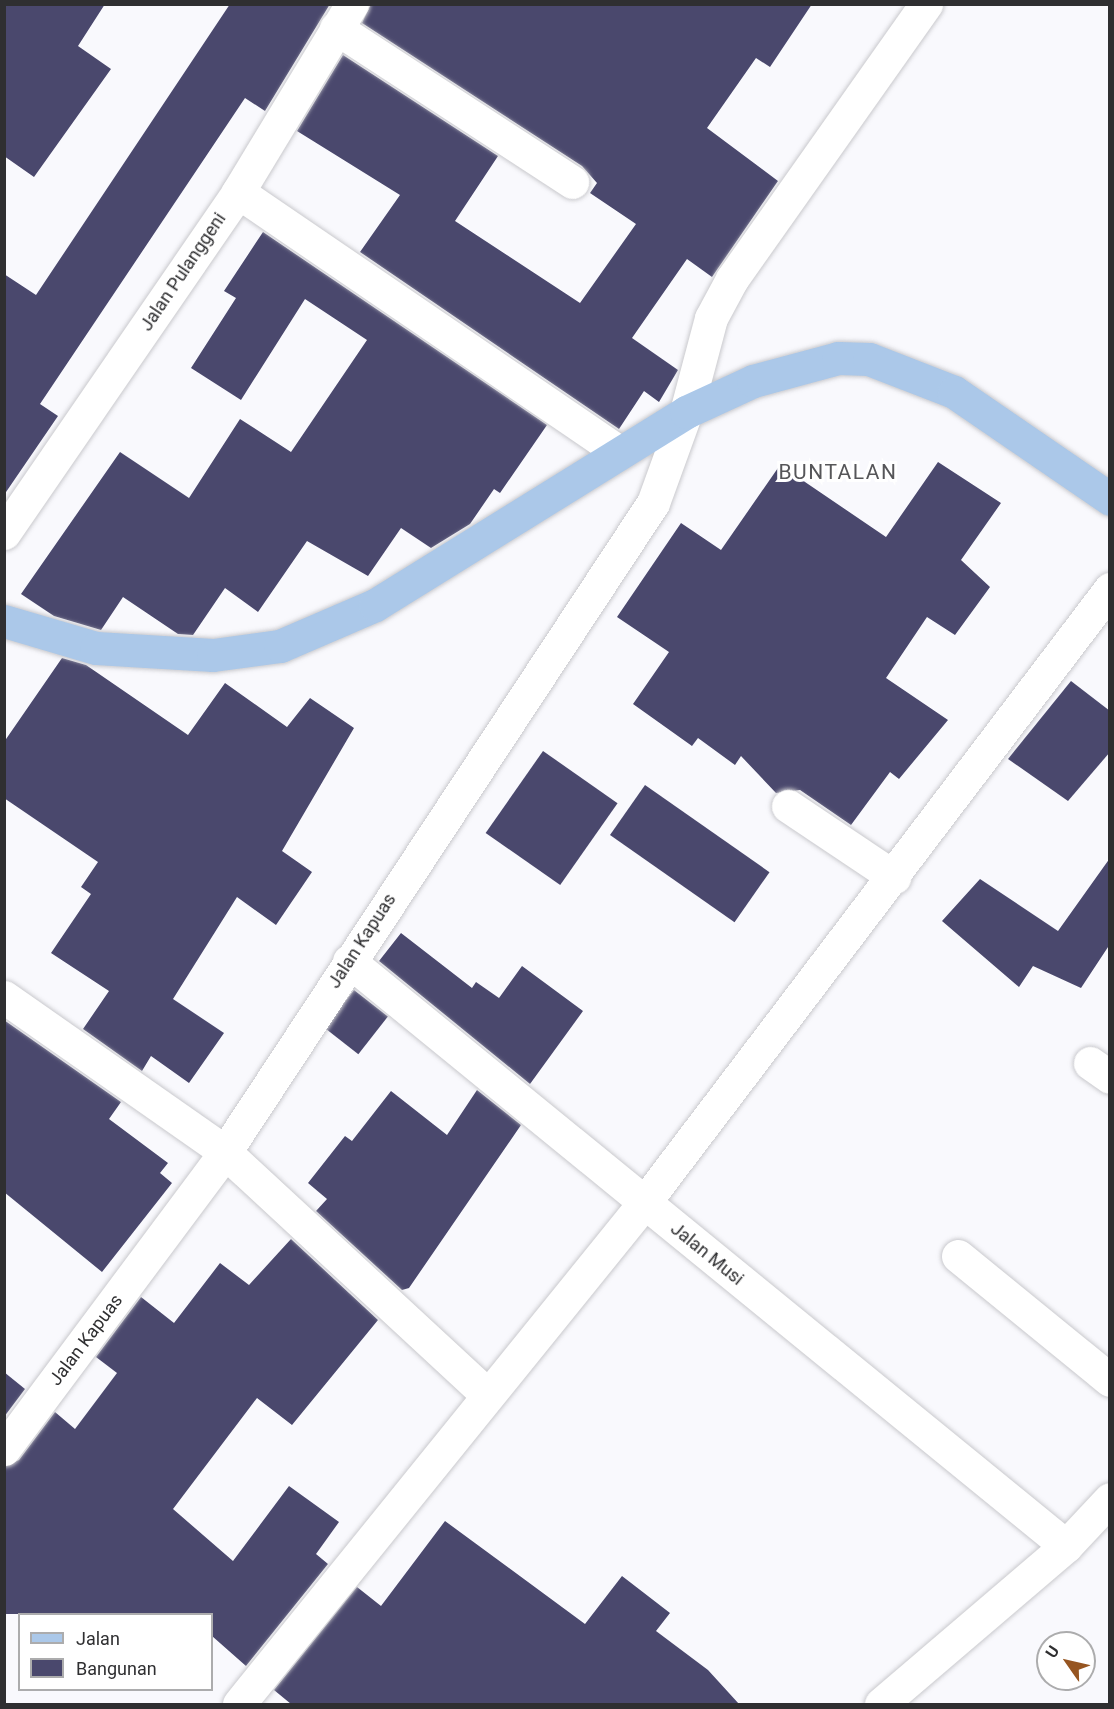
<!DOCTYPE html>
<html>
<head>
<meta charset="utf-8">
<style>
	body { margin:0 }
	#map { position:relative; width:1114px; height:1709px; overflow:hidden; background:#f9f9fd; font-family:Roboto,sans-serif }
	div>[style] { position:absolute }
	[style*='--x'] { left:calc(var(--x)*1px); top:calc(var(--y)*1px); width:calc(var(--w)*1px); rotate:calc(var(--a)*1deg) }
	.building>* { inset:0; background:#4a486d; transform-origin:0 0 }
	.roads { filter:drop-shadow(0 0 2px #c9c9cd) drop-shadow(0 0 2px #c9c9cd) }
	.minor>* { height:33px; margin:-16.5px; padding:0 16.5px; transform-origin:16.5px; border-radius:16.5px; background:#fff }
	.major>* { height:33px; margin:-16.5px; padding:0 16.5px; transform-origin:16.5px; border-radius:16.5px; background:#abc8e9 }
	span { translate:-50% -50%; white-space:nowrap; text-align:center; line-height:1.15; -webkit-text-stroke:6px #fff; paint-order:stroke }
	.street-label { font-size:18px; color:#2f2f31 }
	.quarter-label { font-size:21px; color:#565659; letter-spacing:1.5px }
	.frame { position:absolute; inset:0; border:6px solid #2f2f31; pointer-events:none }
	.legend { position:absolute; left:18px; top:1613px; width:195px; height:78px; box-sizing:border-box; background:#fff; border:2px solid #acacad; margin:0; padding:8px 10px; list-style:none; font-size:18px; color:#2f2f31 }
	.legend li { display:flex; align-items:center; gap:12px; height:30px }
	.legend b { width:30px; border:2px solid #acacad }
	.north { position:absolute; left:1036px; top:1631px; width:60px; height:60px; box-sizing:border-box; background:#fff; border:2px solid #acacad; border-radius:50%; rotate:304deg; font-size:16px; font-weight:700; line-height:24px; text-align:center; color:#2f2f31 }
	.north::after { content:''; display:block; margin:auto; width:21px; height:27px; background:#965521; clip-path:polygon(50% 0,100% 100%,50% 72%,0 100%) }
</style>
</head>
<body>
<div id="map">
	<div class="building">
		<div style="clip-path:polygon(4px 4px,105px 4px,78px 46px,111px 69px,34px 177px,4px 156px)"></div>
		<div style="clip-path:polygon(230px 4px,330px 4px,265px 111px,245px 98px,40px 404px,58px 416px,4px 495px,4px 274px,36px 295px)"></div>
		<div style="clip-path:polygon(371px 4px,812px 4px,770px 67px,756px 58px,707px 128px,778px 181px,712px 277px,687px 259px,632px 338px,678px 370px,659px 402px,644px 391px,619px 429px,360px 252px,400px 195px,297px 131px,343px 55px,498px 156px,455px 221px,580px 303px,636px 224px,590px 193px,597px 183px,582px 166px,362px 23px)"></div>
		<div style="clip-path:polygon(263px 232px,547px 425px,500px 493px,494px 489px,470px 524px,431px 548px,401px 528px,368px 576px,307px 541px,258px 612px,225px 588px,193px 635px,178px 634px,123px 597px,101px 630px,54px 616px,21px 594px,120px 452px,189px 498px,240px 419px,291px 452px,367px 340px,305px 299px,241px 400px,191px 368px,236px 298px,224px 291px)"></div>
		<div style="clip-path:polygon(938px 462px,1001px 503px,961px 560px,990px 587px,955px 635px,927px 617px,886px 678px,948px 720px,899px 779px,890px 772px,851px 825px,800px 790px,776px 793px,741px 756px,735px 765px,698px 738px,692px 746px,633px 704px,669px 652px,617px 617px,681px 523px,721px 550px,780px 465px,886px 537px)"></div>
		<div style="clip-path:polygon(62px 658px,86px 665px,188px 735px,225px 683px,287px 727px,310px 698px,354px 728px,282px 851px,312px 872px,276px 925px,237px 897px,173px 999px,224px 1033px,189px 1083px,151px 1056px,142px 1071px,83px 1029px,109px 991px,51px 953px,91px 894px,81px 887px,98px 862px,4px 798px,4px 742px)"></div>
		<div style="clip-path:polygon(1071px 681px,1110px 711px,1110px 752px,1068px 801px,1008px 759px)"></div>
		<div style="left:543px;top:751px;width:91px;height:100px;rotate:35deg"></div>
		<div style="left:645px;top:785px;width:152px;height:61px;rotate:35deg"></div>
		<div style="clip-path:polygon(1110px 858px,1110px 944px,1081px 988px,1033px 966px,1019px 987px,942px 921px,980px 879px,1058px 931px)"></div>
		<div style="clip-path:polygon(401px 933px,472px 988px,476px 982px,499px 998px,522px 966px,583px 1011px,530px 1084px,379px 961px)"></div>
		<div style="left:354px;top:990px;width:43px;height:48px;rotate:38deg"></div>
		<div style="clip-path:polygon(4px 1020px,121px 1102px,109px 1119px,168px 1163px,160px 1173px,172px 1183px,102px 1272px,4px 1192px)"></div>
		<div style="clip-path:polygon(477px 1090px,521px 1125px,409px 1288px,402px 1290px,316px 1211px,327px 1199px,308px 1183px,345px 1136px,352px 1141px,391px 1091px,447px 1135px)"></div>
		<div style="clip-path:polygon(291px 1239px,378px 1320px,292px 1425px,257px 1398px,173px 1509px,233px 1561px,289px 1486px,339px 1522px,316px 1554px,328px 1564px,246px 1666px,212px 1636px,212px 1614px,4px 1614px,4px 1467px,19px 1460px,55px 1412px,75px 1429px,117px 1373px,96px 1357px,141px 1297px,174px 1323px,220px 1263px,249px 1285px)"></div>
		<div style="clip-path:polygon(4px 1372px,25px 1389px,4px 1417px)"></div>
		<div style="clip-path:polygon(445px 1521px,585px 1624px,622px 1576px,670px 1613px,656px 1631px,708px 1670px,739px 1704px,291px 1704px,274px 1690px,357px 1587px,381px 1606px)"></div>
	</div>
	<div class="roads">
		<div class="minor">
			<div style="--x:336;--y:28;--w:282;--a:33.1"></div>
			<div style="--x:238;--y:192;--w:460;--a:34.3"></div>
			<div style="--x:4;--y:533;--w:414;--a:-55.5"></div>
			<div style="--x:238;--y:192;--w:220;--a:-58.8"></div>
			<div style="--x:788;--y:806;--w:128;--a:33.8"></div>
			<div style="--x:349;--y:961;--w:925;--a:39.21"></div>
			<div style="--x:4;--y:997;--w:270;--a:35"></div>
			<div style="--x:225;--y:1152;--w:356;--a:42.8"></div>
			<div style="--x:1090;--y:1063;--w:24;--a:35"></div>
			<div style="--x:958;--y:1256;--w:196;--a:39.2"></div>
			<div style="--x:4;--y:1449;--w:370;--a:-53.3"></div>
			<div style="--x:225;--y:1152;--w:777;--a:-56.6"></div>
			<div style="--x:653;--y:503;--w:97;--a:-70.1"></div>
			<div style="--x:686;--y:412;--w:97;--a:-75.1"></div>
			<div style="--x:711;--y:318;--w:44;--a:-61.7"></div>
			<div style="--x:732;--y:279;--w:337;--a:-54.8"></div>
			<div style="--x:239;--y:1704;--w:644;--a:-51.05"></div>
			<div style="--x:644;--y:1203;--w:771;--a:-52.8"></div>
			<div style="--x:881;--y:1704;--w:243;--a:-40.5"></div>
			<div style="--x:1066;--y:1546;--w:64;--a:-46.9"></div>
		</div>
		<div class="major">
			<div style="--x:4;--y:621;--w:96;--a:16.4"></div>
			<div style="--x:96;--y:648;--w:117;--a:3.4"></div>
			<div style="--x:213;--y:655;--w:68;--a:-7.7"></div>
			<div style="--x:280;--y:646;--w:103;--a:-23.3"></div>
			<div style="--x:375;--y:605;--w:366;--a:-31.8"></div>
			<div style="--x:686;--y:412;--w:74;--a:-24.8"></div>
			<div style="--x:753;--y:381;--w:88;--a:-15.1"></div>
			<div style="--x:838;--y:358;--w:31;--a:2"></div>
			<div style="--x:869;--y:359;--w:91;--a:21.2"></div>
			<div style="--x:954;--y:392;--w:189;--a:34.4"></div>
		</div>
	</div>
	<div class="street-label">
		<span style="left:183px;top:272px;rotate:-56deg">Jalan Pulanggeni</span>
		<span style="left:362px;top:941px;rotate:-57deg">Jalan Kapuas</span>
		<span style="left:707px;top:1254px;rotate:39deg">Jalan Musi</span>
		<span style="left:86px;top:1340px;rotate:-53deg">Jalan Kapuas</span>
	</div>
	<div class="quarter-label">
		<span style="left:838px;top:472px">BUNTALAN</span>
	</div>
	<div class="frame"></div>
	<ul class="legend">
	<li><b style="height:8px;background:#abc8e9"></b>Jalan</li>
	<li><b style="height:16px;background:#4a486d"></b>Bangunan</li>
	</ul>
	<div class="north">U</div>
</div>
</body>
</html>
